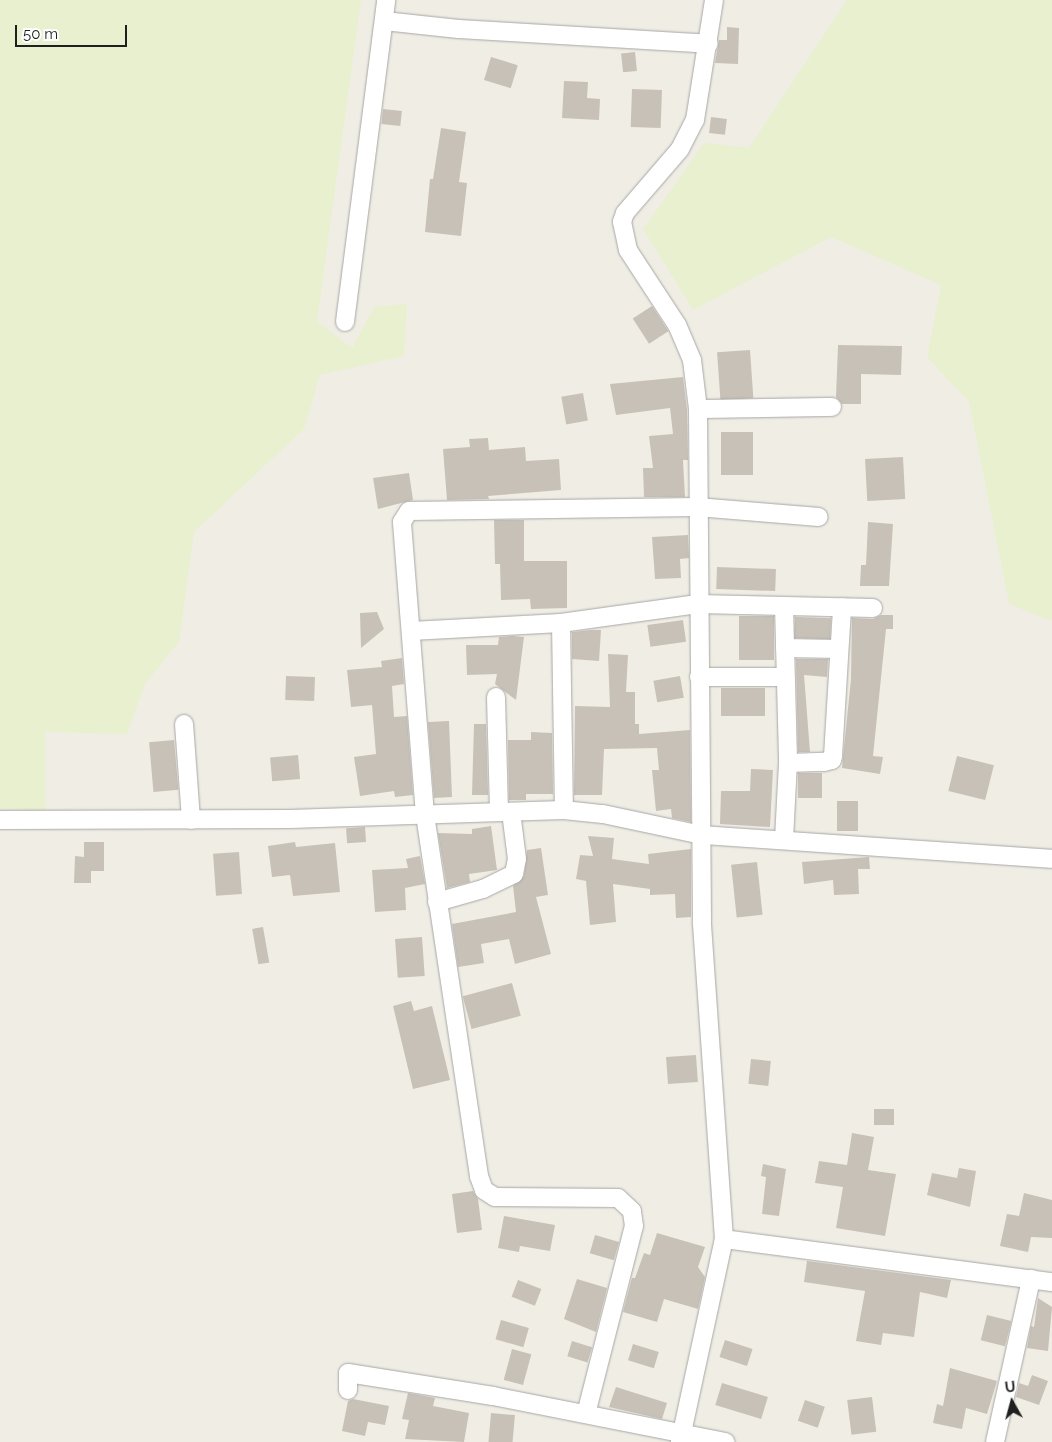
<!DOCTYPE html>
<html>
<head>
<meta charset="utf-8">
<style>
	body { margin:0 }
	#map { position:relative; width:1052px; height:1442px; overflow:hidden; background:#f0eee4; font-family:Raleway,sans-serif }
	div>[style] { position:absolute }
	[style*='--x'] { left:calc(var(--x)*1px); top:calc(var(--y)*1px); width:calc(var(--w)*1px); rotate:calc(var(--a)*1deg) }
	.farmland>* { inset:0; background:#e9f0cf }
	.building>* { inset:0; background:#c8c1b7; transform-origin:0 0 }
	.roads { filter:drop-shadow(0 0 1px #a6a6a6) drop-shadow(0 0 1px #a6a6a6) }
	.minor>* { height:18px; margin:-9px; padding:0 9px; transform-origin:9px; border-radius:9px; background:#fff }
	span { translate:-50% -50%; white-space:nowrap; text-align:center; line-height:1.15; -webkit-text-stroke:4px #fff; paint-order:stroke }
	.north { position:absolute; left:987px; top:1377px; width:50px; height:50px; -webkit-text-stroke:4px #fff; paint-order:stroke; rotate:353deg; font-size:14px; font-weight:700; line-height:20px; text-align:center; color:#1f1f1f }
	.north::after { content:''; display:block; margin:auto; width:18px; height:22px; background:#1f1f1f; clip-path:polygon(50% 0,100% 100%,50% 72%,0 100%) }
	.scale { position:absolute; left:15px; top:25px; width:112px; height:22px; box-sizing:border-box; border:2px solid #1f1f1f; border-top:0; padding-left:6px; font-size:15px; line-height:18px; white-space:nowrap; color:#1f1f1f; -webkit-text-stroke:4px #fff; paint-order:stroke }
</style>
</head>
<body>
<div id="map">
	<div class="farmland">
		<div style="clip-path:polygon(0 0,361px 0,317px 321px,352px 348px,374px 307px,407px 304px,404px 356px,320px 375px,304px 429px,194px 532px,179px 642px,145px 684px,127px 734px,45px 732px,45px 811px,0 809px)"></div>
		<div style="clip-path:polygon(847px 0,1052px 0,1052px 621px,1009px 604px,969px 402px,927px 357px,941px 285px,831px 237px,693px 310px,643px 229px,704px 143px,749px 148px)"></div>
	</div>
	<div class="building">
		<div style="clip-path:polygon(727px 27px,739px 28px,738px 64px,715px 63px,719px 40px,727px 40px)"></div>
		<div style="left:635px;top:52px;width:19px;height:14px;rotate:84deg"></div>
		<div style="left:491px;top:57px;width:28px;height:24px;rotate:17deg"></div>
		<div style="clip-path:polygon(564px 81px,588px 82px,587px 98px,600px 99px,599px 120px,562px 118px)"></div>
		<div style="left:632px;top:89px;width:30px;height:38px;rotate:2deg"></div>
		<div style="left:383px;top:109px;width:19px;height:15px;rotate:6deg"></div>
		<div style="left:711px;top:117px;width:16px;height:16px;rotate:7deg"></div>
		<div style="clip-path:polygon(441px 128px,466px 132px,459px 182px,467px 183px,461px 236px,425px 232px,430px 179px,433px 179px)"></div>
		<div style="left:652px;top:306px;width:30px;height:23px;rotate:57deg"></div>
		<div style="clip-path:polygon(838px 345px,902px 346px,901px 375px,861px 374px,861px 404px,842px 404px,836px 397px)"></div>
		<div style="left:750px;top:350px;width:48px;height:33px;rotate:86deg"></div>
		<div style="clip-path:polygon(683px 377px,687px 410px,688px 460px,683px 460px,685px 497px,644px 497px,643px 468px,653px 468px,649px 436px,673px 434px,670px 408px,616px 415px,610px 384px)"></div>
		<div style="left:583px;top:393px;width:28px;height:22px;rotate:80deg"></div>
		<div style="left:721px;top:432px;width:32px;height:43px"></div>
		<div style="clip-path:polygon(488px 438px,489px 450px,525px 447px,526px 461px,559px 459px,561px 490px,488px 496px,489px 499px,447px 500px,443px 449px,470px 447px,469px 439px)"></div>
		<div style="left:903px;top:457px;width:42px;height:38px;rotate:87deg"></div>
		<div style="clip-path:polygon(409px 473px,413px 500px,378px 509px,373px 478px)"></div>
		<div style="clip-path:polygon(494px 520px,524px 520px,524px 561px,567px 561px,567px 608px,531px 609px,530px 599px,501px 600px,500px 564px,495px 564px)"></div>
		<div style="clip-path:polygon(868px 522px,893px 524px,889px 586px,860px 586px,861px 565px,866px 565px)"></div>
		<div style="clip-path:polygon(688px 535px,689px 558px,680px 559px,681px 578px,655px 579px,652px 537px)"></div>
		<div style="left:717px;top:567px;width:59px;height:22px;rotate:2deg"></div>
		<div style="clip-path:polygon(377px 612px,384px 629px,361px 648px,360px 613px)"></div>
		<div style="clip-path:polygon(881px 615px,893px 615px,893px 629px,886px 629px,873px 756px,883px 757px,880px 774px,842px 768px,851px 679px,852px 618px,873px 619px)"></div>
		<div style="left:739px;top:616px;width:35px;height:44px"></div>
		<div style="left:795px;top:617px;width:36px;height:21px;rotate:2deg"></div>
		<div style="left:683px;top:620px;width:22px;height:36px;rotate:82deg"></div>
		<div style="clip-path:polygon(591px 630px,601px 630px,599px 661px,572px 659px,572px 632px)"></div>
		<div style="clip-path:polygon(512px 636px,524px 637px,516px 700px,495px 684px,497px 674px,467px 675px,466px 645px,498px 645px,499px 637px)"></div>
		<div style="clip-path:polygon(608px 654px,628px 655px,626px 692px,635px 692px,635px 724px,639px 724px,639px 734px,690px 730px,691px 822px,672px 818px,671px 809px,656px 811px,652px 770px,659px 770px,657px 748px,604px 749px,602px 795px,574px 795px,575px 706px,610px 707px)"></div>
		<div style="clip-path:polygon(402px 658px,404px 684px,392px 686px,394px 717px,407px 716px,413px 795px,395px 797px,394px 791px,360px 796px,354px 757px,376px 754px,372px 705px,351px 707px,347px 670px,382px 667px,381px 661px)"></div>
		<div style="clip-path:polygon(796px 659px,828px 659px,827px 677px,804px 675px,810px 752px,798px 752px)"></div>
		<div style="left:286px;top:676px;width:29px;height:24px;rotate:2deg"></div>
		<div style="left:680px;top:676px;width:22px;height:27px;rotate:80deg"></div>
		<div style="left:721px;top:688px;width:44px;height:28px"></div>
		<div style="clip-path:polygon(449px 721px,452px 797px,434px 798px,428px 722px)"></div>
		<div style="clip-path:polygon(474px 724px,486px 724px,488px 795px,472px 795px)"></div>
		<div style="clip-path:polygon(531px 732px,552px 733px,553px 794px,526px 794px,526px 800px,509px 800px,508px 740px,531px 740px)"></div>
		<div style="left:174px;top:740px;width:50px;height:25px;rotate:85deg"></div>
		<div style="left:298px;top:755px;width:24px;height:28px;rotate:85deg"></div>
		<div style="left:957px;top:756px;width:38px;height:36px;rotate:14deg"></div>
		<div style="clip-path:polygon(751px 769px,773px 770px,770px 827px,720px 824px,721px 791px,750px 791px)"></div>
		<div style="left:798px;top:773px;width:24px;height:25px"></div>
		<div style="left:858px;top:801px;width:30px;height:21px;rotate:90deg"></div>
		<div style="clip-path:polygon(491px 826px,497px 870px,469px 874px,470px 882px,447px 888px,438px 833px,472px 834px,472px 829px)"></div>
		<div style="left:365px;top:827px;width:15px;height:19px;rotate:86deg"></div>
		<div style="clip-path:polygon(588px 836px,614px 838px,612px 859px,649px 864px,648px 854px,691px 849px,691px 917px,676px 918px,675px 894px,650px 895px,650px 889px,613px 884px,616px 922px,590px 925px,586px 881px,576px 879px,580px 855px,593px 856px)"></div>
		<div style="clip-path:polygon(84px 842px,104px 842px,104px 871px,91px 871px,91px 883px,74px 883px,75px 856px,84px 857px)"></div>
		<div style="clip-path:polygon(295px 842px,296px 847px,335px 843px,340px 892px,293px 896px,290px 875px,272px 877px,268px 846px)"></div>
		<div style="clip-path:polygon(541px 848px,548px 895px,536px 897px,551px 954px,515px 964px,509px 939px,481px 944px,484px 963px,458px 967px,452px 924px,516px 912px,513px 886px,524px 876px,527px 850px)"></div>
		<div style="left:239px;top:852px;width:42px;height:26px;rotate:86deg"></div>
		<div style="clip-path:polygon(420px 856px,425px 884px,405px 888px,406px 910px,375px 912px,372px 870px,408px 868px,406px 859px)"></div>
		<div style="clip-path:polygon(869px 857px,870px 869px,858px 869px,859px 894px,834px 895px,833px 880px,804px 884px,802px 862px)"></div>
		<div style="left:757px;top:862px;width:53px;height:26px;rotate:84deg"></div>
		<div style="left:263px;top:927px;width:36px;height:11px;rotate:80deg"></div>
		<div style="left:422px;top:937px;width:39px;height:27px;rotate:86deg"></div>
		<div style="left:512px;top:983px;width:34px;height:51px;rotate:75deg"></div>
		<div style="clip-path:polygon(411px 1001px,414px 1011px,432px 1006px,450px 1080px,413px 1089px,393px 1006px)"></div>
		<div style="left:696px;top:1055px;width:27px;height:30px;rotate:86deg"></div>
		<div style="left:751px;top:1059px;width:20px;height:25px;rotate:6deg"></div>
		<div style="left:874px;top:1109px;width:20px;height:16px"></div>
		<div style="clip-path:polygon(852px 1133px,874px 1137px,868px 1170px,896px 1174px,885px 1236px,836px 1228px,843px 1187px,815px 1183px,819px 1161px,847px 1165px)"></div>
		<div style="clip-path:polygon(763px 1164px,786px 1169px,779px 1216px,762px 1214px,766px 1177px,761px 1176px)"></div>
		<div style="clip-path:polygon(959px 1168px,976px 1171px,970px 1207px,927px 1195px,932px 1173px,957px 1178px)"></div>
		<div style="clip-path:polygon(473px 1191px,478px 1199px,482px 1230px,457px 1233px,452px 1194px)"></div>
		<div style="clip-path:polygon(1024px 1193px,1052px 1200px,1052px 1238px,1031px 1237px,1028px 1252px,1000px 1246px,1007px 1214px,1019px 1216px)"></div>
		<div style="clip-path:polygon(504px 1216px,555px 1225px,550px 1251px,520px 1246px,519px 1252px,498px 1248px)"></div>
		<div style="clip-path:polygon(657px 1233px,705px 1247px,698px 1267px,705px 1277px,698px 1309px,664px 1299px,657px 1322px,623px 1312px,632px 1278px,635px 1278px,644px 1253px,650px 1255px)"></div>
		<div style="left:595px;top:1235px;width:25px;height:19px;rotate:16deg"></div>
		<div style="clip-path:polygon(807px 1261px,951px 1280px,947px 1298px,920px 1292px,914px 1337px,883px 1333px,881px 1345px,856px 1341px,865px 1291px,804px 1282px)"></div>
		<div style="clip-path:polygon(577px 1279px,607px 1288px,596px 1332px,564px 1319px)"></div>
		<div style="left:518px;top:1280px;width:25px;height:18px;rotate:21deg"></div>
		<div style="clip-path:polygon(1038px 1298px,1052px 1307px,1048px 1351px,1027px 1348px,1031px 1326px,1034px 1327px)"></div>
		<div style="left:987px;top:1315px;width:25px;height:26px;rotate:14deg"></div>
		<div style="left:501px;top:1320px;width:29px;height:20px;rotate:16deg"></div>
		<div style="left:725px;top:1340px;width:29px;height:18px;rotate:18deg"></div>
		<div style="left:572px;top:1341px;width:21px;height:16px;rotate:17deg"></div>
		<div style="left:633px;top:1344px;width:27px;height:17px;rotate:17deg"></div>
		<div style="left:512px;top:1349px;width:20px;height:32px;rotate:15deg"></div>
		<div style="clip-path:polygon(950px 1368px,997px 1381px,987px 1414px,966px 1408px,962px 1429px,933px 1423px,937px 1404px,943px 1406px)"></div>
		<div style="clip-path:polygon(1032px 1375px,1048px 1381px,1039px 1405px,1016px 1397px,1019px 1383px,1028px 1386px)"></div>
		<div style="left:722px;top:1383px;width:48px;height:23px;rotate:17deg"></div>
		<div style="clip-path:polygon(616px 1387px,667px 1403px,662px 1419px,609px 1407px)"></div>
		<div style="clip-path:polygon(408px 1393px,435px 1398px,433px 1406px,469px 1413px,464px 1442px,405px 1439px,409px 1420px,402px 1419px)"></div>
		<div style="left:872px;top:1397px;width:35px;height:25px;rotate:83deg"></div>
		<div style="clip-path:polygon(353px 1399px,389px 1406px,385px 1425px,368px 1422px,365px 1436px,342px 1431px,348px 1401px)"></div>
		<div style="left:805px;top:1400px;width:21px;height:22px;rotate:19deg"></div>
		<div style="left:491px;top:1413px;width:24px;height:29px;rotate:5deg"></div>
	</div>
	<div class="roads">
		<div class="minor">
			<div style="--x:384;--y:21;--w:75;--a:6.1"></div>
			<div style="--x:459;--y:29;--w:250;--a:3.4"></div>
			<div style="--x:345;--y:322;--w:325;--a:-82.7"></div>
			<div style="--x:698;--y:409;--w:134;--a:-0.9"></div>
			<div style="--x:784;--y:606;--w:157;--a:88.5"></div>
			<div style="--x:561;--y:623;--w:187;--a:89.1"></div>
			<div style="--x:411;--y:631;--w:150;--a:-3.1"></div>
			<div style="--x:561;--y:623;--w:138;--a:-7.9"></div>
			<div style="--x:698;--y:604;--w:175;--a:1.3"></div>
			<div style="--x:785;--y:648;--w:54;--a:1.1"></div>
			<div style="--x:699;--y:677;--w:86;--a:0"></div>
			<div style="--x:496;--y:697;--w:115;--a:88.5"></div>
			<div style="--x:184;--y:724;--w:96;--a:85.8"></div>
			<div style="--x:0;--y:820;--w:290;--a:-0.2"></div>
			<div style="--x:290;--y:819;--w:274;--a:-1.9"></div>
			<div style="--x:564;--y:810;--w:39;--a:6"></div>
			<div style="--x:603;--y:814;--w:101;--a:12"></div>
			<div style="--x:702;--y:835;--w:351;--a:3.9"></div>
			<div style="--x:784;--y:839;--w:76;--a:-87"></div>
			<div style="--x:788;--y:763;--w:36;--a:-2"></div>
			<div style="--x:824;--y:762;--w:8;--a:-14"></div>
			<div style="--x:832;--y:760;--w:4;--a:-76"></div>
			<div style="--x:833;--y:756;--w:149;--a:-86.5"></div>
			<div style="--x:437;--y:902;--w:48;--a:-15.8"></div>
			<div style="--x:483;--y:889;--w:34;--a:-26"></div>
			<div style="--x:514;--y:874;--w:15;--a:-79"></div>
			<div style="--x:517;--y:859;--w:47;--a:-97.3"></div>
			<div style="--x:724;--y:1239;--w:331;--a:7.5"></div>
			<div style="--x:348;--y:1390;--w:17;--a:-90"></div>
			<div style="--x:348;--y:1373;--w:147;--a:9"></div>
			<div style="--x:493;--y:1396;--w:237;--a:11.2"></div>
			<div style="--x:586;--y:1414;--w:194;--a:-75.7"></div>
			<div style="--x:634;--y:1226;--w:15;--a:-98"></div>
			<div style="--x:632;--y:1211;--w:19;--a:-137"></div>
			<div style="--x:618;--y:1198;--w:123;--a:-179.5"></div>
			<div style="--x:495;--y:1197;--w:13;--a:-148"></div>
			<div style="--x:484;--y:1190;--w:15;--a:-110"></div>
			<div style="--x:479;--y:1176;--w:365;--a:-98.5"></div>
			<div style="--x:425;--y:815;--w:294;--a:-94.5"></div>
			<div style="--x:402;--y:522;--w:13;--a:-58"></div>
			<div style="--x:409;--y:511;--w:288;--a:-0.8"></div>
			<div style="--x:697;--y:507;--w:122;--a:4.7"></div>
			<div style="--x:680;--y:1442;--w:208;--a:-77.8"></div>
			<div style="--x:724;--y:1239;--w:319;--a:-94"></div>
			<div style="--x:702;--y:921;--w:512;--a:-90.45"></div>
			<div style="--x:698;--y:409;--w:49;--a:-97"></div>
			<div style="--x:692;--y:360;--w:38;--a:-113"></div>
			<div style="--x:677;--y:325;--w:90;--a:-123.2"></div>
			<div style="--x:628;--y:250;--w:29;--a:-102"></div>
			<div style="--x:622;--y:222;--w:9;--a:-72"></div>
			<div style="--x:625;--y:213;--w:84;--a:-49.3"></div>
			<div style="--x:680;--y:149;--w:33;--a:-63"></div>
			<div style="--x:695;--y:120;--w:121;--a:-81"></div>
			<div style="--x:995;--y:1442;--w:167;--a:-77.5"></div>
		</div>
	</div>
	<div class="north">U</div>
	<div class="scale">50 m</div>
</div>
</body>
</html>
